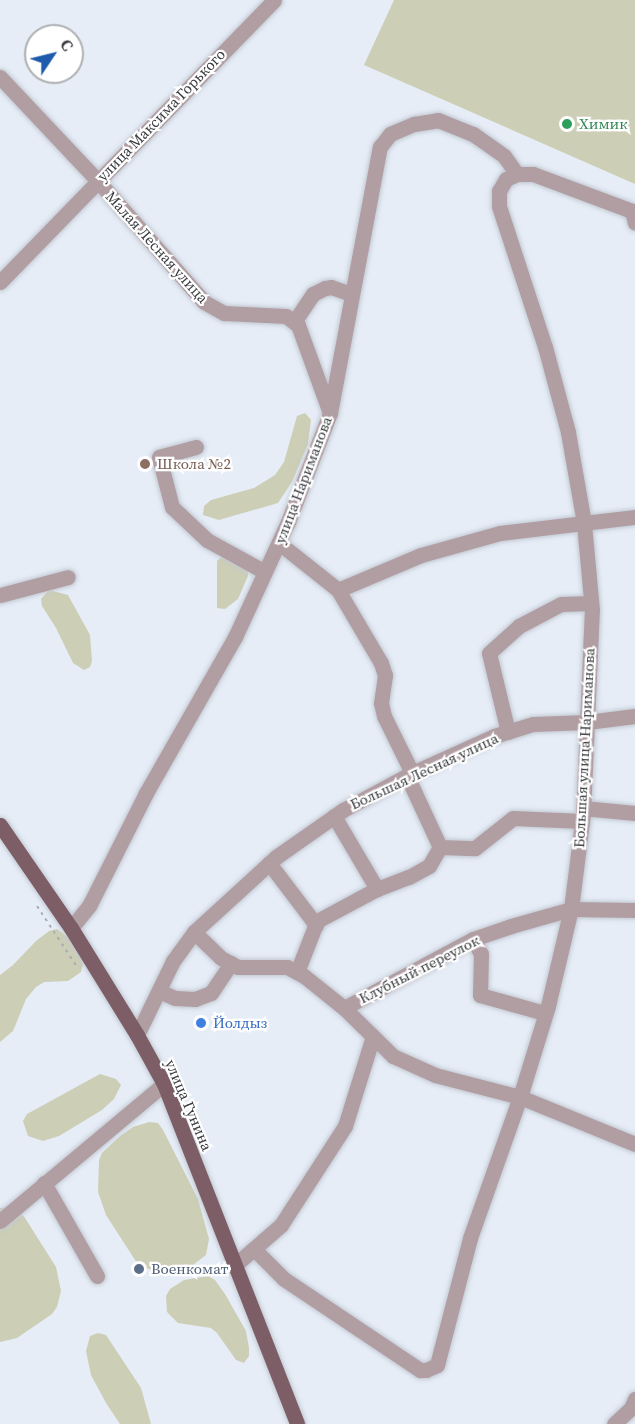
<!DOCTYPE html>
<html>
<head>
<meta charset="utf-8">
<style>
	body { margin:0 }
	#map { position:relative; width:635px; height:1424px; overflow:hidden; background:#e6edf7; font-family:"Source Serif 4",serif }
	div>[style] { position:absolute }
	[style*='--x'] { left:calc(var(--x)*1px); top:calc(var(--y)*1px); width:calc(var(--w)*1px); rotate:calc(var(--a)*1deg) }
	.green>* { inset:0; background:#ccceb5 }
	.path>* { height:2px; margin-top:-1px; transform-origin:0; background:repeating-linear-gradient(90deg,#a8adb5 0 3px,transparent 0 7.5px) }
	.roads { filter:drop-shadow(0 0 2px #c3c9d2) drop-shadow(0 0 2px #c3c9d2) }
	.minor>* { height:15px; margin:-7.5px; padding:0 7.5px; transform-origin:7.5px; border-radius:7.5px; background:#b19ea3 }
	.major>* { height:15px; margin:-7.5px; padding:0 7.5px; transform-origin:7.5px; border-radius:7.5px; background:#7d5e66 }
	.dots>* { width:16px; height:16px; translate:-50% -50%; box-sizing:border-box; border:3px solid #fff; border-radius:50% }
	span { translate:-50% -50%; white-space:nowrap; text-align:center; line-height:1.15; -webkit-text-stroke:4.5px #fff; paint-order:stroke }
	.street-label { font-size:15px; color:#383a3e }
	.leisure-label { font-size:15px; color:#27864d }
	.left { translate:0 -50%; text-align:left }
	.education-label { font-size:15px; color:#785e54 }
	.shop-label { font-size:15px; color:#366cbe }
	.service-label { font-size:15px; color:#4e5e75 }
	.north { position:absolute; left:24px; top:24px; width:60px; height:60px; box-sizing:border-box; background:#fff; border:2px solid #afb0b2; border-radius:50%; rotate:55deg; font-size:16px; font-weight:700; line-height:24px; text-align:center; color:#383a3e }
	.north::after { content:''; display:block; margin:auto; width:21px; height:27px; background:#1e5bac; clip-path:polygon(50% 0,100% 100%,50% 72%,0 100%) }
</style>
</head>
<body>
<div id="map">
	<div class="green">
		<div style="clip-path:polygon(394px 0,635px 0,635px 184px,364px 65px)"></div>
		<div style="clip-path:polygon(305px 413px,311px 420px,308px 444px,292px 482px,278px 503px,219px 520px,203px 515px,204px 506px,211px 500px,254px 488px,275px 475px,284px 462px,297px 416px)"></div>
		<div style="clip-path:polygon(229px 550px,248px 561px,248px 576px,238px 599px,225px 609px,217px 608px,217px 561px)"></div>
		<div style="clip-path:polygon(49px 590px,68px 595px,90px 635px,92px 661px,90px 667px,84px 670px,73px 663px,56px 628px,42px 606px,41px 599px)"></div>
		<div style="clip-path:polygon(57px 929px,70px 939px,81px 956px,83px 964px,81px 972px,68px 981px,44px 982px,36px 987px,26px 999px,13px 1031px,0 1042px,0 975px,13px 965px,36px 941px,49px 931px)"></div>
		<div style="clip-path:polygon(100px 1074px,116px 1079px,121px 1085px,114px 1099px,102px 1110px,59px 1136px,43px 1141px,28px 1136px,23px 1121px,27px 1114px)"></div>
		<div style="clip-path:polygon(149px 1122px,158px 1123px,163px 1130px,198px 1199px,209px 1239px,206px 1255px,193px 1265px,160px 1271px,144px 1268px,137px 1263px,106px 1215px,98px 1192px,99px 1160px,102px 1153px,120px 1136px,133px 1127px)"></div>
		<div style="clip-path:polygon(10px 1207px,18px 1210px,25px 1218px,56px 1267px,61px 1291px,57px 1307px,52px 1314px,17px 1338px,0 1342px,0 1208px)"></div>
		<div style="clip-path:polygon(208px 1276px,215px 1280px,225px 1294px,246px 1331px,249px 1348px,249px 1356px,244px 1363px,236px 1360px,217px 1333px,211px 1328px,178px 1323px,167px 1312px,166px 1296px,170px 1289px,184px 1280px)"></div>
		<div style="clip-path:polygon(98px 1333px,106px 1335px,141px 1388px,151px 1424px,120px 1424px,106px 1403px,91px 1375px,86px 1351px,90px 1336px)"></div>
	</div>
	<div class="path">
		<div style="--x:37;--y:906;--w:73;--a:56.7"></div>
	</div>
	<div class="roads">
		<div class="minor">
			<div style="--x:0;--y:77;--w:141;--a:46.7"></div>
			<div style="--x:97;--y:180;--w:162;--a:48.7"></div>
			<div style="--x:204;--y:302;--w:23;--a:29"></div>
			<div style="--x:224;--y:313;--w:62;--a:2.8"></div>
			<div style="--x:286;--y:316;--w:15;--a:37"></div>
			<div style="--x:298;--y:325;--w:90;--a:70"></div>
			<div style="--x:0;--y:282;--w:393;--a:-45.8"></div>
			<div style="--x:294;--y:322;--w:34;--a:-56"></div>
			<div style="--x:313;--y:294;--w:13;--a:-27"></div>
			<div style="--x:325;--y:288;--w:6;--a:-9"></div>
			<div style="--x:331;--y:287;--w:21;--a:19"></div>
			<div style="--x:196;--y:447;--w:38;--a:165"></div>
			<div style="--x:159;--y:457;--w:52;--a:75.4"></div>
			<div style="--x:172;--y:507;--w:48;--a:43.3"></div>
			<div style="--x:207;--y:540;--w:66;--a:28.9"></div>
			<div style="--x:279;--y:543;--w:75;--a:38.5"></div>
			<div style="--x:338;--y:590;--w:85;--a:59.5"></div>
			<div style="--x:381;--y:663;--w:13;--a:72"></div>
			<div style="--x:385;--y:675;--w:28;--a:98"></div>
			<div style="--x:381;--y:703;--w:13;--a:77"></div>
			<div style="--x:384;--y:716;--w:64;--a:63.8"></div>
			<div style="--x:338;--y:590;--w:90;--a:-22.9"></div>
			<div style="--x:421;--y:555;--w:82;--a:-15.6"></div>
			<div style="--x:500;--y:533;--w:136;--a:-6.8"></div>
			<div style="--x:0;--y:595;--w:70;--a:-14.8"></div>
			<div style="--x:508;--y:732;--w:81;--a:-103.5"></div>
			<div style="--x:489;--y:653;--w:40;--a:-42"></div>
			<div style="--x:519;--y:626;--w:47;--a:-27.6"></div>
			<div style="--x:561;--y:604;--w:30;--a:-2"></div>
			<div style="--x:407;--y:776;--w:78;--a:65.1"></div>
			<div style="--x:440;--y:847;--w:35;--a:2"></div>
			<div style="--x:475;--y:848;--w:48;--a:-38.3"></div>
			<div style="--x:513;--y:818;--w:69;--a:2.5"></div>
			<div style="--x:583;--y:808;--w:52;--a:5.5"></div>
			<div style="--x:334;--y:816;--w:85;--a:59.5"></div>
			<div style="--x:269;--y:863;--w:78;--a:52.8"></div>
			<div style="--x:71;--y:928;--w:28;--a:-51"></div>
			<div style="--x:89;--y:906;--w:127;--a:-63.2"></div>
			<div style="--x:146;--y:793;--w:180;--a:-60.3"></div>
			<div style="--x:235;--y:637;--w:127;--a:-65.3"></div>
			<div style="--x:288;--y:522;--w:117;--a:-68.9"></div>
			<div style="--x:330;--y:413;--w:271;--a:-79.4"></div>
			<div style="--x:380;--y:147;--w:16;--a:-52"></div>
			<div style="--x:390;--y:134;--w:26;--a:-23"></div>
			<div style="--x:414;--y:124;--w:24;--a:-9"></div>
			<div style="--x:438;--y:120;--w:38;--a:22"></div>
			<div style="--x:473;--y:134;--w:38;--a:35"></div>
			<div style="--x:504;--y:156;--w:22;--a:54"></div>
			<div style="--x:194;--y:932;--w:37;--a:44"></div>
			<div style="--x:221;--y:958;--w:19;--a:28"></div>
			<div style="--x:238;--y:967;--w:49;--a:0"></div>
			<div style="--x:287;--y:967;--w:19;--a:28"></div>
			<div style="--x:304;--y:976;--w:51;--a:38.7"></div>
			<div style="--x:344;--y:1008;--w:69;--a:44.4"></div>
			<div style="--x:393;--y:1056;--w:46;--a:24.3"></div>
			<div style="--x:435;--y:1075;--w:88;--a:14.5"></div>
			<div style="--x:520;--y:1097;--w:124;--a:22.2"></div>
			<div style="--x:473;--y:939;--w:17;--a:62"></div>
			<div style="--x:481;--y:954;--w:41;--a:91.4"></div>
			<div style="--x:480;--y:995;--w:67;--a:15.5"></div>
			<div style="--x:297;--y:972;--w:55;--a:-68.6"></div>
			<div style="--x:317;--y:921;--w:68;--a:-28.1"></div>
			<div style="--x:377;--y:889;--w:34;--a:-21"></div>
			<div style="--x:409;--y:877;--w:23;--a:-29"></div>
			<div style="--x:429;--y:866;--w:22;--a:-60"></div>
			<div style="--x:159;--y:991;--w:17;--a:24"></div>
			<div style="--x:175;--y:998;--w:20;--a:3"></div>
			<div style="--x:195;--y:999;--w:17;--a:-21"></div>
			<div style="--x:211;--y:993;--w:36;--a:-56"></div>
			<div style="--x:344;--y:1008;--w:146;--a:-28.1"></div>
			<div style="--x:473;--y:939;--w:40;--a:-18.9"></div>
			<div style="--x:511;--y:926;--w:62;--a:-15.8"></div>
			<div style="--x:571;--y:909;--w:64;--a:0.9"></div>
			<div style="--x:137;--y:1035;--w:82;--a:-64.1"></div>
			<div style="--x:173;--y:961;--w:36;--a:-54"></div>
			<div style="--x:194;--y:932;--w:111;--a:-42.4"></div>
			<div style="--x:276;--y:857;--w:82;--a:-35"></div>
			<div style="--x:343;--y:810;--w:78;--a:-28.2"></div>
			<div style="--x:412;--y:773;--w:90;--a:-24.3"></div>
			<div style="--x:494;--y:736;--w:41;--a:-17.1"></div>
			<div style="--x:533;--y:724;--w:54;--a:-2.1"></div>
			<div style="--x:587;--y:722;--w:48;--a:-7.1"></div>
			<div style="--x:44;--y:1183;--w:107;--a:60.3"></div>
			<div style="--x:0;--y:1221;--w:214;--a:-39.9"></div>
			<div style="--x:254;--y:1249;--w:42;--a:45"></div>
			<div style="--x:284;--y:1279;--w:164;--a:33.8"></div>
			<div style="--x:420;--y:1370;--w:6;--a:0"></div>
			<div style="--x:426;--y:1370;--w:12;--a:-24"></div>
			<div style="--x:437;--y:1365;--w:131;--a:-75.4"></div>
			<div style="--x:470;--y:1238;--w:150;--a:-70.5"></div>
			<div style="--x:520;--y:1097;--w:95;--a:-72.9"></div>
			<div style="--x:548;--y:1006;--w:100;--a:-76.7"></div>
			<div style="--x:571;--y:909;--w:96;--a:-82.8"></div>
			<div style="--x:583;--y:814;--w:204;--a:-87.5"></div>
			<div style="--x:592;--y:610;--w:87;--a:-95.3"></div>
			<div style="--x:584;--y:523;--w:92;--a:-100"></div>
			<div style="--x:568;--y:432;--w:88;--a:-105.1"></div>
			<div style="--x:545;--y:347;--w:148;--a:-108.1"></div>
			<div style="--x:499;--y:206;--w:15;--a:-90"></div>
			<div style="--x:499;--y:191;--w:14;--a:-60"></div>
			<div style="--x:506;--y:179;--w:12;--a:-24"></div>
			<div style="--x:517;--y:174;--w:16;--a:0"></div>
			<div style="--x:533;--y:174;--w:106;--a:20.5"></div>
			<div style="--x:632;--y:211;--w:12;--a:76"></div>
			<div style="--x:235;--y:1265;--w:61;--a:-41"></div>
			<div style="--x:281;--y:1225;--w:118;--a:-57.1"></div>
			<div style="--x:345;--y:1126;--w:94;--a:-72.7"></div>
			<div style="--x:614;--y:1424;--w:23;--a:-43"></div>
			<div style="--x:631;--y:1408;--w:10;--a:-66"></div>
		</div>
		<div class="major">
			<div style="--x:0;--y:825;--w:125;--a:55.4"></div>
			<div style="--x:71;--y:928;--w:126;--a:58.3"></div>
			<div style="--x:137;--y:1035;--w:56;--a:61.1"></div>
			<div style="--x:164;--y:1084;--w:365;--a:68.6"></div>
		</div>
	</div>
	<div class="dots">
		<div style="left:567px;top:124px;background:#2e9e5b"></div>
		<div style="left:145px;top:464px;background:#8d6e63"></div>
		<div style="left:201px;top:1023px;background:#3f7fe0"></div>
		<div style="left:139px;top:1269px;background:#5c6f8a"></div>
	</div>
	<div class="street-label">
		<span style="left:161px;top:115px;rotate:-46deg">улица Максима Горького</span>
		<span style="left:157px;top:247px;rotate:48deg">Малая Лесная улица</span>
		<span style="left:303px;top:480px;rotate:-69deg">улица Нариманова</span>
		<span style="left:584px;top:748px;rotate:-87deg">Большая улица Нариманова</span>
		<span style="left:424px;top:771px;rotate:-25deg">Большая Лесная улица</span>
		<span style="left:419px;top:969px;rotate:-27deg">Клубный переулок</span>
		<span style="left:189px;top:1105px;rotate:67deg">улица Гунина</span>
	</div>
	<div class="leisure-label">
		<span class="left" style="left:579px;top:124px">Химик</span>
	</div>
	<div class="education-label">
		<span class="left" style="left:157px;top:464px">Школа №2</span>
	</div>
	<div class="shop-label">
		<span class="left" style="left:213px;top:1023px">Йолдыз</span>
	</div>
	<div class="service-label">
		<span class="left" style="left:151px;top:1269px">Военкомат</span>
	</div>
	<div class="north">С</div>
</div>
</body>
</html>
